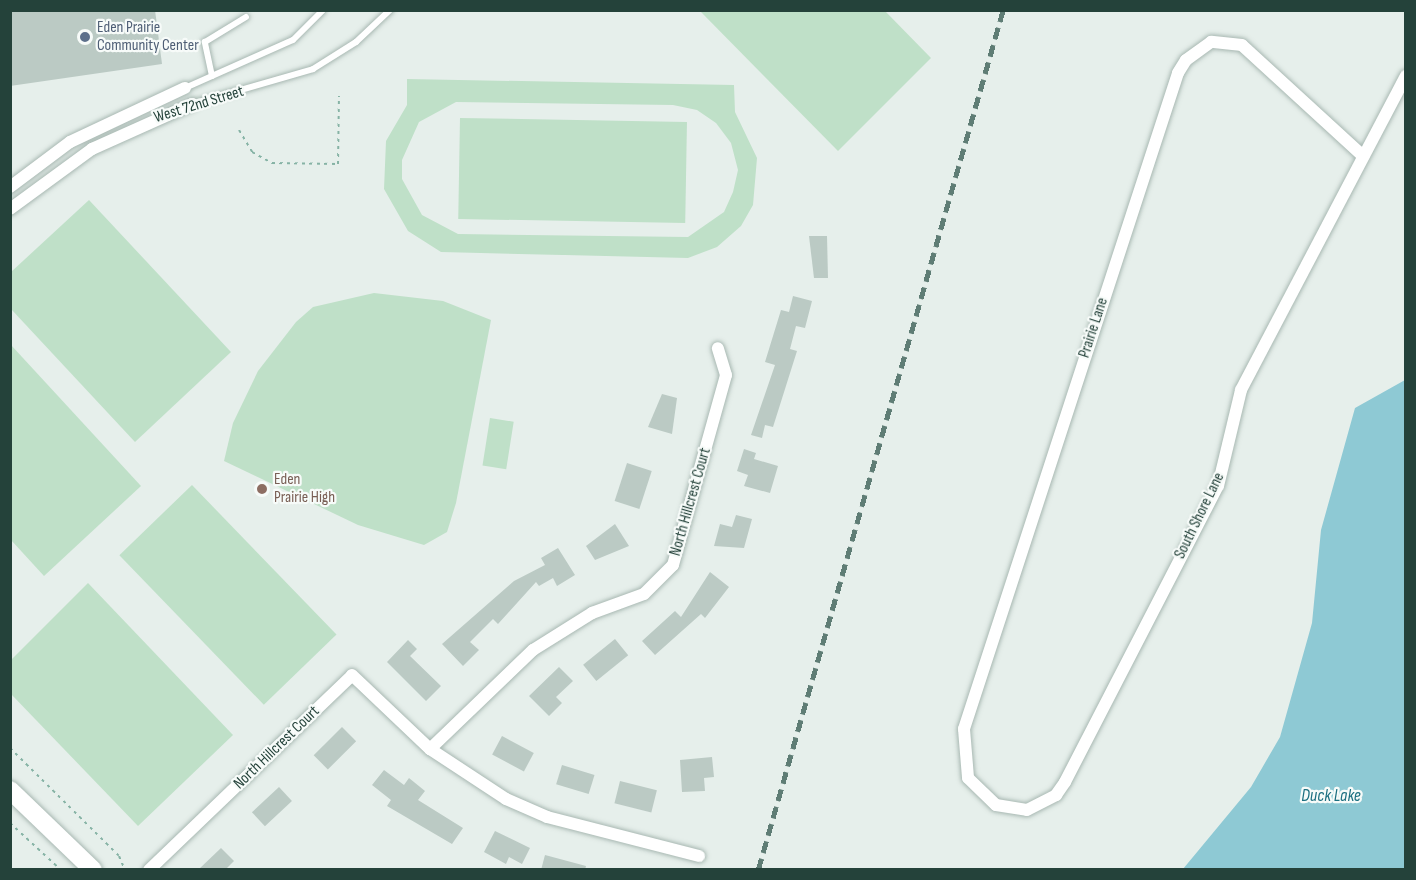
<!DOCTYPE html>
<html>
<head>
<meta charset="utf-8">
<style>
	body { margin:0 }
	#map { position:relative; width:1416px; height:880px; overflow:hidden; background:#e6efeb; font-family:"Sofia Sans Condensed",sans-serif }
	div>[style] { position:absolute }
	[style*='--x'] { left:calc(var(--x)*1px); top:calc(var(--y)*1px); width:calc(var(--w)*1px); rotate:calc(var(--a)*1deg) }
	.green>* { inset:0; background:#bfe0c8; transform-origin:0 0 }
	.water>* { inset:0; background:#8ec9d4 }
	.building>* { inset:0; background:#bbcac4; transform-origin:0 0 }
	.path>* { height:2px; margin-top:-1px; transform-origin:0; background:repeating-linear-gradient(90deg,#86b3a5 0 3px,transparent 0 7.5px) }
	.roads { filter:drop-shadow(0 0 2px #a8b8b2) drop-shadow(0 0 2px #a8b8b2) }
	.service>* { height:6px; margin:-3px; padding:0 3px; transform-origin:3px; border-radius:3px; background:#fff }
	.minor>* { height:12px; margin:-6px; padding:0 6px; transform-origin:6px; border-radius:6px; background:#fff }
	.secondary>* { height:18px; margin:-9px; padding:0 9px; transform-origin:9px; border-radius:9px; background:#fff }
	.rail>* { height:4.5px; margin-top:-2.25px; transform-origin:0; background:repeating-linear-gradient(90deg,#5f7d75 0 12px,transparent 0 18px) }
	.dots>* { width:16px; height:16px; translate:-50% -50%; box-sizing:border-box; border:3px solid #f7fbf9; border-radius:50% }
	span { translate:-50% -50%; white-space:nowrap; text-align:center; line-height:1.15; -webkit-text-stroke:4.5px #f7fbf9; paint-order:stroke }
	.service-label { font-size:16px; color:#4e5e75 }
	.left { translate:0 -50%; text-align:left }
	.street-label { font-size:16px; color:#24423a }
	.education-label { font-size:16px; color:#785e54 }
	.water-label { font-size:18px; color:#1c6f80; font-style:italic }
	.frame { position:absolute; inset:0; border:12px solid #24423a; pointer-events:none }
</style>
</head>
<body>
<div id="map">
	<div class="green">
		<div style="clip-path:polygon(700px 11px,885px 11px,931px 58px,838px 151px)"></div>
		<div style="clip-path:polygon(evenodd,407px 79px,734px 85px,735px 112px,757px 158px,753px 205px,741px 226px,717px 247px,688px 258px,441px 252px,408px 231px,384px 189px,386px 141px,407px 105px,407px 79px,456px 102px,673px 105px,697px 110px,716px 123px,731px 143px,738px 170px,733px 192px,724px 212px,688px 237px,458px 234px,422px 215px,402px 179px,402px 160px,419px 122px,456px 102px)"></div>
		<div style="left:460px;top:118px;width:227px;height:101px;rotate:1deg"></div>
		<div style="clip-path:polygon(89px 200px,231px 352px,135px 442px,11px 309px,11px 272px)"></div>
		<div style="clip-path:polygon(374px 293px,443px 301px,491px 320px,456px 503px,447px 532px,424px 545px,358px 525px,224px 461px,233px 423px,258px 371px,296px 322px,313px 307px)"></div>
		<div style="clip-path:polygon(11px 345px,141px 486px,44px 576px,11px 540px)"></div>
		<div style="left:490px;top:418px;width:24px;height:48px;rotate:9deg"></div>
		<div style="left:192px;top:485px;width:208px;height:101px;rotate:46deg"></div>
		<div style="clip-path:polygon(88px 583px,233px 735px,138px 826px,11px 694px,11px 660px)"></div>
	</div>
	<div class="water">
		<div style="clip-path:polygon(1405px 380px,1405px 869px,1183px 869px,1251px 787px,1280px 737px,1312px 623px,1321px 530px,1355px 408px)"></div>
	</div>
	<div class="building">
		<div style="clip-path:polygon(10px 10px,155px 10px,162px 64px,10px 86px)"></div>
		<div style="clip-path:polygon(809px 236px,827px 236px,828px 278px,814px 278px)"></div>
		<div style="clip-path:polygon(793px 296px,812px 301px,805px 328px,796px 326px,790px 349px,797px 351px,773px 427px,765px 425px,762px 438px,751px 435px,775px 365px,765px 362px,781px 310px,789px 312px)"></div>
		<div style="clip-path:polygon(662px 394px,677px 398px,672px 434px,648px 427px)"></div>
		<div style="clip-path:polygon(744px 449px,756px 453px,754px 459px,778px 466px,770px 493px,744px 486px,748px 475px,737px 471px)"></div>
		<div style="left:627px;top:463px;width:26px;height:40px;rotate:18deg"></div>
		<div style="clip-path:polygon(736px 515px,752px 519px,744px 548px,714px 546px,720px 524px,732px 527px)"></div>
		<div style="clip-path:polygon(615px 524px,629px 546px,595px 560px,586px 546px)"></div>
		<div style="clip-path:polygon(558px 548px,575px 575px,557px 586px,553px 578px,539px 586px,536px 582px,498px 624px,493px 619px,470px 642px,479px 650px,463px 666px,442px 644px,514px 581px,545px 565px,541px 558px)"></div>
		<div style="clip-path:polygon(710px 572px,729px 587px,705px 618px,701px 614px,655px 655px,642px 641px,675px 611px,681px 617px)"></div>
		<div style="left:615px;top:639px;width:21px;height:41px;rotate:51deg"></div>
		<div style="clip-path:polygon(408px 640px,417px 649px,410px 656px,441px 686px,426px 701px,387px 662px)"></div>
		<div style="clip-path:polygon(559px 667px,573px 681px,556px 697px,562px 703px,549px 716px,529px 696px)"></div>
		<div style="left:342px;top:727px;width:20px;height:40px;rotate:45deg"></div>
		<div style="left:502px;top:736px;width:36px;height:21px;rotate:28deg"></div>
		<div style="clip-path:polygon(712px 757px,714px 777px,704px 778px,705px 791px,682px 792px,680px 760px)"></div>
		<div style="left:562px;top:765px;width:34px;height:20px;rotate:17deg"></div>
		<div style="clip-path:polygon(384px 770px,404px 785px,409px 778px,425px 791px,418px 800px,463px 828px,452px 844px,387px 806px,391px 800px,372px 785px)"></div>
		<div style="left:620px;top:781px;width:38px;height:23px;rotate:14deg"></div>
		<div style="left:279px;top:787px;width:19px;height:37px;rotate:47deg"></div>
		<div style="clip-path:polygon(495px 831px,530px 848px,522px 864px,509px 857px,506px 864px,484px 852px)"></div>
		<div style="clip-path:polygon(221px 848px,234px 861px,225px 870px,198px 870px)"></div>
		<div style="clip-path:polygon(545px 855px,586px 866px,585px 870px,541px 870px)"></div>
	</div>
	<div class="path">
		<div style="--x:239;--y:130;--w:26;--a:59"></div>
		<div style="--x:252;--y:152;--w:23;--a:29"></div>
		<div style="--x:272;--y:163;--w:66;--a:0.9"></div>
		<div style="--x:338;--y:164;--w:68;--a:-89.2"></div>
		<div style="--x:10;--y:748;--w:153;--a:44.7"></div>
		<div style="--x:119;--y:856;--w:15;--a:67"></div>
		<div style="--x:10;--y:823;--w:69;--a:42.7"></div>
	</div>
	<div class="roads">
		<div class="service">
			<div style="--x:212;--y:76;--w:35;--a:-102"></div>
			<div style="--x:205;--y:42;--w:48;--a:-31.4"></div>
			<div style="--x:185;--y:88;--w:118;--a:-24"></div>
			<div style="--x:293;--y:40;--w:42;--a:-45"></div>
			<div style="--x:192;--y:104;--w:126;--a:-16.1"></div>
			<div style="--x:313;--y:69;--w:51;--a:-32.1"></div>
			<div style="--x:356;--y:42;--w:47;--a:-43.3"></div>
		</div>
		<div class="minor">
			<div style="--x:1363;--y:156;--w:164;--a:-137.5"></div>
			<div style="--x:1242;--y:45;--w:31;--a:-174"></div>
			<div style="--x:1211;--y:42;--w:31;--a:144"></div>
			<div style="--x:1186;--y:60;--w:15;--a:122"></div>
			<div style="--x:1178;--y:73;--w:690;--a:108.07"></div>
			<div style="--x:964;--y:729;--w:49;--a:85.3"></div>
			<div style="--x:968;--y:778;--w:39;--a:44"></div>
			<div style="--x:996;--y:805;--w:31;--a:9"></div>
			<div style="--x:1027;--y:810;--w:33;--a:-27"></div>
			<div style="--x:1056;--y:795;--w:16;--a:-55"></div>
			<div style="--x:1065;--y:782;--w:333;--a:-62.7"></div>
			<div style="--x:1218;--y:486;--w:99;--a:-76.5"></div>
			<div style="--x:1241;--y:390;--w:355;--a:-62.3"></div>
			<div style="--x:10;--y:187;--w:75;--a:-36.9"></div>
			<div style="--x:70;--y:142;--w:127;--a:-25.2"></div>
			<div style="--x:10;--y:209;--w:102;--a:-36.2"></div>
			<div style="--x:92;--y:149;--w:110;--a:-24.2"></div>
			<div style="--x:430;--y:749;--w:143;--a:-43.9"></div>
			<div style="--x:533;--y:650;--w:70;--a:-32.1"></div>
			<div style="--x:592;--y:613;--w:55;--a:-20.1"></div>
			<div style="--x:644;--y:594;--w:41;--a:-45"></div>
			<div style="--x:673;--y:565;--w:197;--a:-74.4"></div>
			<div style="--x:726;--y:375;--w:28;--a:-107"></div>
			<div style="--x:149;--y:870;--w:281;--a:-43.8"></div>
			<div style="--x:352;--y:675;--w:108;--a:43.5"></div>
			<div style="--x:430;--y:749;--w:91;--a:33.3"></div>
			<div style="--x:506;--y:799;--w:45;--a:23.7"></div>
			<div style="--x:547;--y:817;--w:157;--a:14.4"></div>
		</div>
		<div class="secondary">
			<div style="--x:10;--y:790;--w:115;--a:43.9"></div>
		</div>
	</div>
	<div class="rail">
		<div style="--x:758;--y:870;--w:894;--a:-74.1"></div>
	</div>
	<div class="dots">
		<div style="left:85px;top:37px;background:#5c6f8a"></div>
		<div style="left:262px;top:489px;background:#8d6e63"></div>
	</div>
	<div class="service-label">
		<span class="left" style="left:97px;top:37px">Eden Prairie<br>Community Center</span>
	</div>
	<div class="street-label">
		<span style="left:199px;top:105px;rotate:-17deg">West 72nd Street</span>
		<span style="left:1094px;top:328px;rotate:-72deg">Prairie Lane</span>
		<span style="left:691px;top:502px;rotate:-74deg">North Hillcrest Court</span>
		<span style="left:1200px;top:516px;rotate:-64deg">South Shore Lane</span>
		<span style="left:277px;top:748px;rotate:-44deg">North Hillcrest Court</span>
	</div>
	<div class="education-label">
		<span class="left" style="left:274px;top:489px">Eden<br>Prairie High</span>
	</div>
	<div class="water-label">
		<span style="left:1331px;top:796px">Duck Lake</span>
	</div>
	<div class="frame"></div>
</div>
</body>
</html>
